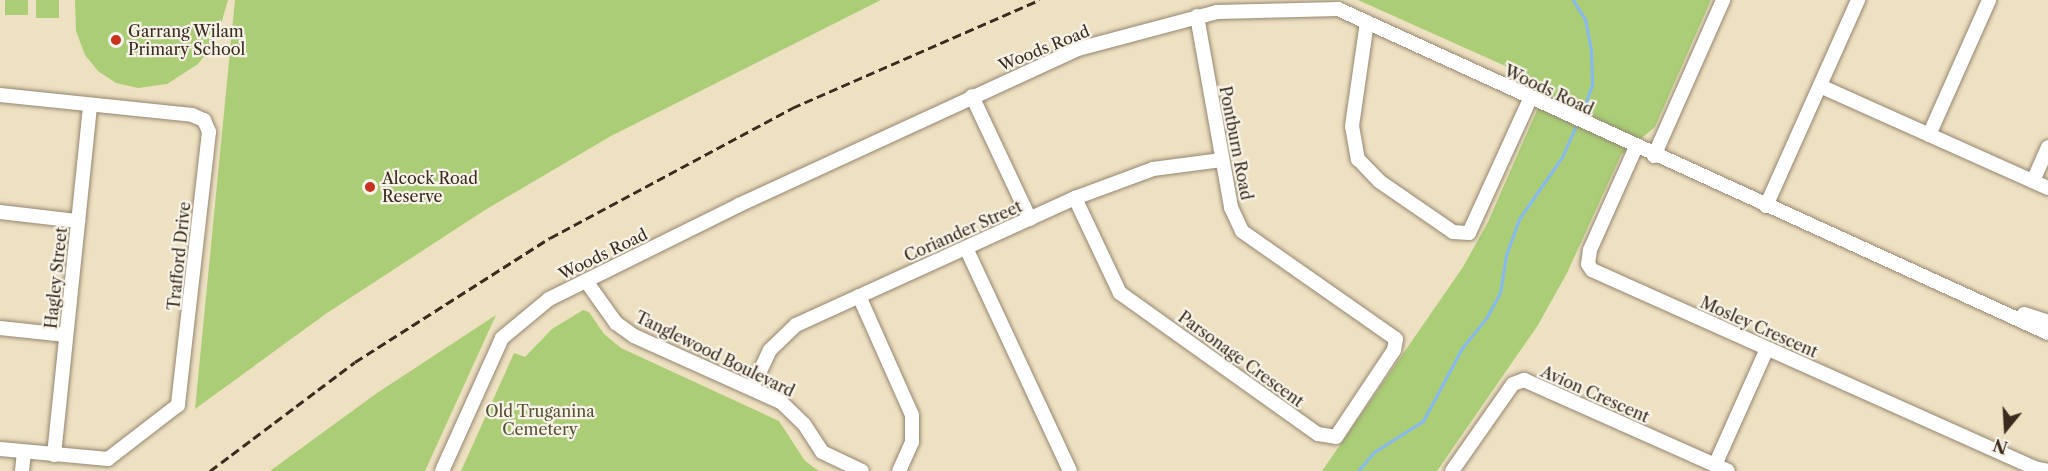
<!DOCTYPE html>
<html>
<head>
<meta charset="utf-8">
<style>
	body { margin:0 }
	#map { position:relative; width:2048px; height:471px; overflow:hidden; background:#eee1c2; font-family:"Libre Caslon Text",serif }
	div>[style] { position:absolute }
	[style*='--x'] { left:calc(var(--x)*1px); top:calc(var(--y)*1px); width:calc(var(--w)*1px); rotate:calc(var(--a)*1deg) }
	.green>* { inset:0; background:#aacd76; transform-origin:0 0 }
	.stream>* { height:3px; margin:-1.5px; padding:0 1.5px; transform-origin:1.5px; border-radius:1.5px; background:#86b8f2 }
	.roads { filter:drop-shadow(0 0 2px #948670) drop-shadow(0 0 2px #948670) }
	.minor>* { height:14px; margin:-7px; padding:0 7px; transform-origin:7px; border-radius:7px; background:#fff }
	.rail>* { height:3px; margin-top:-1.5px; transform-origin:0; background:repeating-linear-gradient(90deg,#3b2a1e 0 9px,transparent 0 13.5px) }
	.dots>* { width:16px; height:16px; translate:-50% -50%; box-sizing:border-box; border:3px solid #f7f3e8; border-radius:50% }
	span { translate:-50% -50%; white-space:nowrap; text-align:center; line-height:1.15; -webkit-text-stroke:4.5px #f7f3e8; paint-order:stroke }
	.poi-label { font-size:16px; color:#3b2a1e }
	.left { translate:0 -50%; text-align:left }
	.street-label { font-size:16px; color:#3b2a1e }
	.park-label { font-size:16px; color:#575334 }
	.north { position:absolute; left:1976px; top:399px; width:60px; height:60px; -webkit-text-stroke:4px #f7f3e8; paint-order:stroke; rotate:198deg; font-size:16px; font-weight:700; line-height:24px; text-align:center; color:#3b2a1e }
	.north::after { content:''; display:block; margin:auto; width:21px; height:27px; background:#3b2a1e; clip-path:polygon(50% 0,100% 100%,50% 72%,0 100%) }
</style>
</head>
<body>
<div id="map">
	<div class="green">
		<div style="left:5px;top:0;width:23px;height:15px"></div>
		<div style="left:36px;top:0;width:23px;height:18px"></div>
		<div style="clip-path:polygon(75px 0,228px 0,216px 41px,198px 64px,167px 84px,138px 88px,116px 83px,98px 71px,85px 55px,76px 31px)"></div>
		<div style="clip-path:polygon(235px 0,881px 0,611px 136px,485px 210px,327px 313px,195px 409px)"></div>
		<div style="clip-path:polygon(1358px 0,1711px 0,1655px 127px,1621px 155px,1567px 273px,1538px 325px,1437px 471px,1322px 471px,1463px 267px,1488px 222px,1548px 85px)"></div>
		<div style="clip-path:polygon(583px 310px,589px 312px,604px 334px,621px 348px,779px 421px,805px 461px,819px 471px,461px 471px,514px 353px,525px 357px,552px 329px)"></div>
		<div style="clip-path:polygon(496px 315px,425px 471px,270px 471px,377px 393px)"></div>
	</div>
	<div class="stream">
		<div style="--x:1573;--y:0;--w:22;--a:58"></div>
		<div style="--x:1585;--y:19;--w:33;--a:79"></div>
		<div style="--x:1591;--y:51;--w:34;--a:88"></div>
		<div style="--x:1592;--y:85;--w:32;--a:110"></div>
		<div style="--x:1358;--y:471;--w:25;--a:-50"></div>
		<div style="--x:1374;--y:452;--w:58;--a:-32.3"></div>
		<div style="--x:1423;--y:421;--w:83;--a:-61.9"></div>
		<div style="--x:1462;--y:348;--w:40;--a:-51"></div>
		<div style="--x:1487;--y:317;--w:27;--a:-62"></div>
		<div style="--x:1500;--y:293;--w:38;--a:-81"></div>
		<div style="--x:1506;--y:255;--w:38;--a:-70"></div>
		<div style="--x:1519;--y:219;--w:75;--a:-55.3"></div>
		<div style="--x:1562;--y:157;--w:37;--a:-66"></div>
	</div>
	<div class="roads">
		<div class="minor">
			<div style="--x:1367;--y:22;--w:105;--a:98.2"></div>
			<div style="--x:1352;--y:126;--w:34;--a:80"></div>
			<div style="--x:1358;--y:159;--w:30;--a:46"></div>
			<div style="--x:1379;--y:181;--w:90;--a:34.6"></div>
			<div style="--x:1453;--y:232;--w:16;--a:4"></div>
			<div style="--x:1469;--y:233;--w:147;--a:-65.5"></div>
			<div style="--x:1820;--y:86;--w:250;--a:24.1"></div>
			<div style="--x:0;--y:95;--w:193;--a:5.9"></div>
			<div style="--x:192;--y:115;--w:13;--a:23"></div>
			<div style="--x:204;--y:120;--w:13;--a:67"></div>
			<div style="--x:209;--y:132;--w:275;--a:96.5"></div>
			<div style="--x:178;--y:405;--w:88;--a:142.4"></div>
			<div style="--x:108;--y:459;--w:108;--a:-174.7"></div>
			<div style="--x:972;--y:96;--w:136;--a:64.8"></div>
			<div style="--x:1929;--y:135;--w:148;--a:-66"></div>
			<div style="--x:1636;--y:147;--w:113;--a:114.1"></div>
			<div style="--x:1590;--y:250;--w:14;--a:98"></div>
			<div style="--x:1588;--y:264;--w:7;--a:56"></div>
			<div style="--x:1592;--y:270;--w:484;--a:24.1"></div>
			<div style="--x:2034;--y:468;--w:14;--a:12"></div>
			<div style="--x:1654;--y:156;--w:171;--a:-66.1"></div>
			<div style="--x:2033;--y:181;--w:37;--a:-66"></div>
			<div style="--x:1075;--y:198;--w:105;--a:64.7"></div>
			<div style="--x:1120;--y:293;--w:243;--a:35.5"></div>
			<div style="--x:1318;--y:434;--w:18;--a:9"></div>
			<div style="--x:1336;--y:437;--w:105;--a:-56.3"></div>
			<div style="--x:1394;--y:350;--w:11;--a:-80"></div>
			<div style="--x:1396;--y:339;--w:188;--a:-145"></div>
			<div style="--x:1242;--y:231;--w:26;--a:-115"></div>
			<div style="--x:1231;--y:207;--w:194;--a:-100.1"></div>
			<div style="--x:1766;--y:206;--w:226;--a:-65.9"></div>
			<div style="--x:0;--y:212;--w:79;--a:6.6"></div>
			<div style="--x:966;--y:248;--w:246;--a:65"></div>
			<div style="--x:586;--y:281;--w:52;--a:54.5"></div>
			<div style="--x:616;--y:323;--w:22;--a:36"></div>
			<div style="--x:634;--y:336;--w:161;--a:24.2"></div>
			<div style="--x:781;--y:402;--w:32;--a:44"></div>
			<div style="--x:804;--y:424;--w:33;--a:57"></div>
			<div style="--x:822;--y:452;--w:44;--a:25.4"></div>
			<div style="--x:859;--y:296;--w:130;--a:66"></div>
			<div style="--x:912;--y:415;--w:27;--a:90"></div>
			<div style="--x:912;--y:442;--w:32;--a:114"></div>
			<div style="--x:2024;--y:314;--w:25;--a:18"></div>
			<div style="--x:0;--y:328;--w:66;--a:6.1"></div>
			<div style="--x:752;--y:388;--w:42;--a:-64.7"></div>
			<div style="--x:770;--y:350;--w:36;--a:-44"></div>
			<div style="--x:796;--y:325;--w:307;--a:-24.5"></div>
			<div style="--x:1075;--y:198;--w:83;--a:-20.4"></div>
			<div style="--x:1153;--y:169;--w:69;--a:-7.5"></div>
			<div style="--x:54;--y:455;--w:352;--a:-84.1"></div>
			<div style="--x:1715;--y:465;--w:127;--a:-65.9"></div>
			<div style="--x:22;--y:471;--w:19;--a:-84"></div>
			<div style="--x:442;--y:471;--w:146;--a:-65.7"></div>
			<div style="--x:502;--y:338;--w:61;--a:-39.7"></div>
			<div style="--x:549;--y:299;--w:212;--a:-26.3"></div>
			<div style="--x:739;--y:205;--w:373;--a:-24.7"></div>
			<div style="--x:1078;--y:49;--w:144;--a:-14.9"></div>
			<div style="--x:1217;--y:12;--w:121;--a:-1.4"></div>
			<div style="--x:1338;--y:9;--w:780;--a:24.53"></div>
			<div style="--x:1452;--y:471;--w:106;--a:-55"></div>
			<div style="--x:1513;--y:384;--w:12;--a:-20"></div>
			<div style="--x:1524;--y:380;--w:223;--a:24"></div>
		</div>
	</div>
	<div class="rail">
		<div style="--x:210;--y:471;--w:181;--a:-36.9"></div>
		<div style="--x:355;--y:362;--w:231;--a:-32.5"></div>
		<div style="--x:550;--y:238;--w:275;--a:-28.2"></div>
		<div style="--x:792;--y:108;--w:270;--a:-23.6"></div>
	</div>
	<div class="dots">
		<div style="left:116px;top:40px;background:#c8321e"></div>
		<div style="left:370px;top:187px;background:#c8321e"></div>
	</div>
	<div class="poi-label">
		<span class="left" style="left:128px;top:40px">Garrang Wilam<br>Primary School</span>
		<span class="left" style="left:382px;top:187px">Alcock Road<br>Reserve</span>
	</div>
	<div class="street-label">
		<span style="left:1044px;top:48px;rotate:-22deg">Woods Road</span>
		<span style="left:1549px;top:90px;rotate:25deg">Woods Road</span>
		<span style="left:1236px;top:143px;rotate:79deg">Pontburn Road</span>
		<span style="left:963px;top:231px;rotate:-24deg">Coriander Street</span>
		<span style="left:603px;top:254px;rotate:-26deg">Woods Road</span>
		<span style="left:179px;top:256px;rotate:-84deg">Trafford Drive</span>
		<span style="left:56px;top:278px;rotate:-84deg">Hagley Street</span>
		<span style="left:1759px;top:327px;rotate:24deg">Mosley Crescent</span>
		<span style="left:715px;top:354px;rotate:26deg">Tanglewood Boulevard</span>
		<span style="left:1241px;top:359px;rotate:36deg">Parsonage Crescent</span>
		<span style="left:1595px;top:394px;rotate:24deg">Avion Crescent</span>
	</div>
	<div class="park-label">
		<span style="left:540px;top:420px">Old Truganina<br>Cemetery</span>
	</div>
	<div class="north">N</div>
</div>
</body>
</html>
